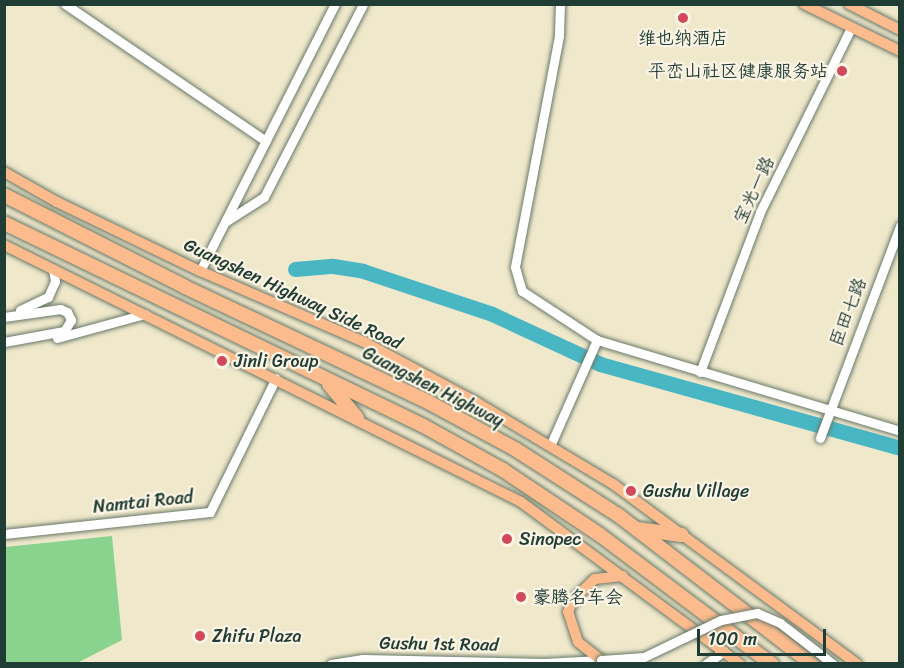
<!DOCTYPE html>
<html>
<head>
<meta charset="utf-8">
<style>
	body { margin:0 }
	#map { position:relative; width:904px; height:668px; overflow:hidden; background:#efe8cb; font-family:Sriracha,"LXGW WenKai TC",sans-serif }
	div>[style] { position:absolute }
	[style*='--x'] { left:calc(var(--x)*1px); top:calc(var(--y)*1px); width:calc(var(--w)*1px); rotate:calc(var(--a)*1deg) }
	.green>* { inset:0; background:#8ad38f }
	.river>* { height:15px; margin:-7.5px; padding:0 7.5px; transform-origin:7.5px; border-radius:7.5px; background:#49b6c4 }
	.roads { filter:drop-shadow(0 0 2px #687969) drop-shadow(0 0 2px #687969) }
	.minor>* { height:9px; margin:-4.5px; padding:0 4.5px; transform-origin:4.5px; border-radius:4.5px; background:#fff }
	.major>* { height:10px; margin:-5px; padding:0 5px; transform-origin:5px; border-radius:5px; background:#fbbb8d }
	.highway>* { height:14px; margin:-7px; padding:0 7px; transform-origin:7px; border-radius:7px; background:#fbbb8d }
	.bridges { filter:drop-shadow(0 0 2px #687969) drop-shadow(0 0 2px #687969) }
	.minor-bridge>* { height:9px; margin:-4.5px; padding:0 4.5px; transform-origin:4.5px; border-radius:4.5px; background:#fff }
	.dots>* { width:16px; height:16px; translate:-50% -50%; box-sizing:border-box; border:3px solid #fcf5e5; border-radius:50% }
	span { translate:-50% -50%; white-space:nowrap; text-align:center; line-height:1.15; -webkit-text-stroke:4.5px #fcf5e5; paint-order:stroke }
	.poi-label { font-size:18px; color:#1f3d34 }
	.right { translate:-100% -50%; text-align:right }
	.left { translate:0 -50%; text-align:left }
	.street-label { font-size:18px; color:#1f3d34 }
	.frame { position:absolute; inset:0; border:6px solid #1f3d34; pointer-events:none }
	.scale { position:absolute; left:697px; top:629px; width:129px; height:27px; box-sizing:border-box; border:3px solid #1f3d34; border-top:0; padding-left:8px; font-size:18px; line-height:21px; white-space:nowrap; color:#1f3d34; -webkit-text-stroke:4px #fcf5e5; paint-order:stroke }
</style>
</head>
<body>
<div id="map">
	<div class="green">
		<div style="clip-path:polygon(112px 536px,122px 640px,77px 663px,5px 663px,5px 547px)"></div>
	</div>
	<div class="river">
		<div style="--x:295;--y:269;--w:38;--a:-5"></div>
		<div style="--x:333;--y:266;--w:30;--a:9"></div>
		<div style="--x:363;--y:271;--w:136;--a:18.4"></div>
		<div style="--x:492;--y:314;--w:119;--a:24.8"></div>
		<div style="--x:600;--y:364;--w:312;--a:15.6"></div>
	</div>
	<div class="roads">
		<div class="minor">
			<div style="--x:65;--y:4;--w:243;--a:34.3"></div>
			<div style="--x:560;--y:4;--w:32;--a:92"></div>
			<div style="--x:559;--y:36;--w:235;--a:100.8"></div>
			<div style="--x:515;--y:267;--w:25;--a:74"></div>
			<div style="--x:522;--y:291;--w:90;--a:33.2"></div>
			<div style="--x:597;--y:340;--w:316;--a:16.7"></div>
			<div style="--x:225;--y:222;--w:46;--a:-32.7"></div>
			<div style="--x:264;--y:197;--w:217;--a:-62.8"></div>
			<div style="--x:200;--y:271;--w:299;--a:-63.2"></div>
			<div style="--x:20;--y:310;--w:31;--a:-25"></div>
			<div style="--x:48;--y:297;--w:17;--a:-66"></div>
			<div style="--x:55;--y:281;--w:11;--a:-100"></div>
			<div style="--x:4;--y:317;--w:57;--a:-8.1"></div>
			<div style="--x:60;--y:309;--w:8;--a:23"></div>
			<div style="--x:67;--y:312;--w:9;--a:63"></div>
			<div style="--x:71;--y:320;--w:13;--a:122"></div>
			<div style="--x:64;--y:331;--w:61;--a:169.6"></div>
			<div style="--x:57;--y:338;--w:91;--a:-15.3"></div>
			<div style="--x:700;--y:372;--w:171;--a:-69.4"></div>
			<div style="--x:760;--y:212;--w:205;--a:-63.7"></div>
			<div style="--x:820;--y:438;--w:227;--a:-69.3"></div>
			<div style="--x:550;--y:446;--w:116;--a:-66.1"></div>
			<div style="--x:4;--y:534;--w:207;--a:-6.1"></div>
			<div style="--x:210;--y:512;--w:149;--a:-63.8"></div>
			<div style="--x:331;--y:664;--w:32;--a:-9"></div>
			<div style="--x:363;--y:659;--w:181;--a:1.3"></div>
			<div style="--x:544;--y:663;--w:57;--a:-3"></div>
			<div style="--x:706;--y:664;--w:22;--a:-36"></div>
		</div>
		<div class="major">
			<div style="--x:804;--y:4;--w:107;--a:26.1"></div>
			<div style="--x:849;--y:4;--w:57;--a:27"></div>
			<div style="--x:4;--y:172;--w:61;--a:29.5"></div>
			<div style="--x:57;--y:202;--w:159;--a:25.8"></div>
			<div style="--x:200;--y:271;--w:181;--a:23.4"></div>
			<div style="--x:366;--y:343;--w:125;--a:28.2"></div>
			<div style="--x:476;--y:402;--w:160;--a:30.9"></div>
			<div style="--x:613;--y:484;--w:303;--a:36.4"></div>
			<div style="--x:4;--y:245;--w:577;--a:26.43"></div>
			<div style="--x:521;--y:502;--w:272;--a:36.5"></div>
			<div style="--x:601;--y:660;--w:29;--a:-142"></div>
			<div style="--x:578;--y:642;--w:32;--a:-108"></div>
			<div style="--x:568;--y:612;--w:13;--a:-67"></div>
			<div style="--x:573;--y:600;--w:30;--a:-44"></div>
			<div style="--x:595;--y:579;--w:28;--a:-6"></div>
		</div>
		<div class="highway">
			<div style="--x:4;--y:195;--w:203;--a:26.9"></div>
			<div style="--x:185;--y:287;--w:271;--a:25.3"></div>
			<div style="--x:430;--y:403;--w:97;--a:28.4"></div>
			<div style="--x:515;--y:449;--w:122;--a:32.7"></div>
			<div style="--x:618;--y:515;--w:245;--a:37.5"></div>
			<div style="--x:4;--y:223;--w:464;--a:25.8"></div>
			<div style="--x:422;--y:425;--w:93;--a:29.1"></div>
			<div style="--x:503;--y:470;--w:117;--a:33.8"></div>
			<div style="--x:600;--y:535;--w:215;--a:36.9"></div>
			<div style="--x:329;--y:384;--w:44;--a:50.5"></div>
			<div style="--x:637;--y:529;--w:45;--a:7.6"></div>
		</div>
	</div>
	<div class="bridges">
		<div class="minor-bridge">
			<div style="--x:601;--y:660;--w:43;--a:-4"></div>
			<div style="--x:644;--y:657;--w:85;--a:-25.7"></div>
			<div style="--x:721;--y:620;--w:37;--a:-11"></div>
			<div style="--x:757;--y:613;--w:25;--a:23"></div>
			<div style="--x:780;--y:623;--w:67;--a:37.7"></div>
		</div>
	</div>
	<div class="dots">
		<div style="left:683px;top:18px;background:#d1495b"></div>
		<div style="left:842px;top:71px;background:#d1495b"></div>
		<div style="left:222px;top:361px;background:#d1495b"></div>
		<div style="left:631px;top:491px;background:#d1495b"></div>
		<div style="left:507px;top:539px;background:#d1495b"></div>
		<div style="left:521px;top:597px;background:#d1495b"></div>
		<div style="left:200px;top:636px;background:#d1495b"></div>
	</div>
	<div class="poi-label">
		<span style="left:683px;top:38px">维也纳酒店</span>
		<span class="right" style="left:828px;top:71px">平峦山社区健康服务站</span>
		<span class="left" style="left:234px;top:361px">Jinli Group</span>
		<span class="left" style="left:643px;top:491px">Gushu Village</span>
		<span class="left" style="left:519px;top:539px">Sinopec</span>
		<span class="left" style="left:533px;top:597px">豪腾名车会</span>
		<span class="left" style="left:212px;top:636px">Zhifu Plaza</span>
	</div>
	<div class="street-label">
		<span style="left:754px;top:190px;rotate:-65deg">宝光一路</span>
		<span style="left:293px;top:294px;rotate:25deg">Guangshen Highway Side Road</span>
		<span style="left:848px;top:312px;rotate:-69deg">臣田七路</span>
		<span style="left:433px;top:387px;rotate:27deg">Guangshen Highway</span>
		<span style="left:143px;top:502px;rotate:-6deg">Namtai Road</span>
		<span style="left:439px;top:644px;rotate:1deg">Gushu 1st Road</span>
	</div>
	<div class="frame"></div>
	<div class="scale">100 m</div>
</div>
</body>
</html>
